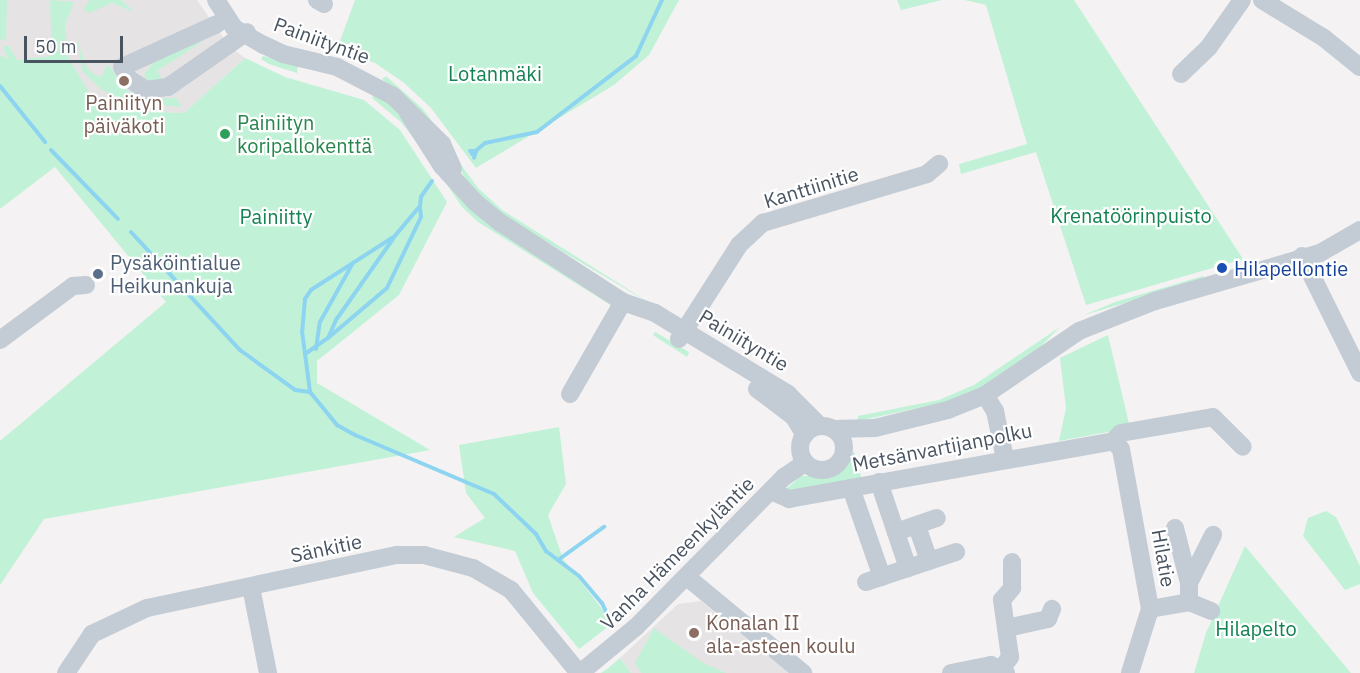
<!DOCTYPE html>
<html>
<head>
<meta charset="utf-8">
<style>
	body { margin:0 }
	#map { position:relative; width:1360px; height:673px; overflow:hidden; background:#f4f2f2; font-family:"IBM Plex Sans",sans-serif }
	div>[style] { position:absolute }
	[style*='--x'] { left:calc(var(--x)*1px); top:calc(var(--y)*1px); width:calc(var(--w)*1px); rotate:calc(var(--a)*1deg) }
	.education>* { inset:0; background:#e6e3e4 }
	.green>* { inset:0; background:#c1f2d7 }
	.stream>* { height:4px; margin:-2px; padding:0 2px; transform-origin:2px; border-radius:2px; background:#8dd4f0 }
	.minor>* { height:18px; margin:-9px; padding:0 9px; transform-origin:9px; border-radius:9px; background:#c3cbd4 }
	.minor>.ring { margin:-9px; padding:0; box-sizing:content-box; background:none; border:18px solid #c3cbd4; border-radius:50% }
	.dots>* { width:16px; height:16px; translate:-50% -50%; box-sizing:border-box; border:3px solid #fff; border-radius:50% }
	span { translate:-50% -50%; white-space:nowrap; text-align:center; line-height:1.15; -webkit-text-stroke:4.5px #fff; paint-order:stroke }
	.street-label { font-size:20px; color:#495461 }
	.park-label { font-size:20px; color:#148253 }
	.education-label { font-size:20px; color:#785e54 }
	.left { translate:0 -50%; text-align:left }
	.leisure-label { font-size:20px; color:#27864d }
	.service-label { font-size:20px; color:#4e5e75 }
	.transit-label { font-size:20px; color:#164399 }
	.scale { position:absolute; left:24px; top:36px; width:99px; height:27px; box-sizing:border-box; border:3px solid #495461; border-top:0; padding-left:8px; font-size:18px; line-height:21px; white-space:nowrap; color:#495461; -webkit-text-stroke:4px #fff; paint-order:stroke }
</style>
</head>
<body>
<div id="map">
	<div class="education">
		<div style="clip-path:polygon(0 0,197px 0,229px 46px,245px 58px,184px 113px,134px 111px,95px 103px,0 55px)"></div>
		<div style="clip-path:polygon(701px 601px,790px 673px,631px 673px,620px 658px,678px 604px)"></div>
	</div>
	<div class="green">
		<div style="clip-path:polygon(0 0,7px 0,6px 41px,0 39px)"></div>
		<div style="clip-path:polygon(50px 0,74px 2px,65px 25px,68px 57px,95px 103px,134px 111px,184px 113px,245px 58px,285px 77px,364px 100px,400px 130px,447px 202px,399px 295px,317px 361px,317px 383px,430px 450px,44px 519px,0 585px,0 441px,166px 302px,55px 167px,0 209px,0 55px,8px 59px,3px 46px,9px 46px,17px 60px,52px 56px)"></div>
		<div style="clip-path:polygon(90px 0,121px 0,134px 12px,112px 3px,89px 13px,83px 9px)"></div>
		<div style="clip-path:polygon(355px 0,679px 0,649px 55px,614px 85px,476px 168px,431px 108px,403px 82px,375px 63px,337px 49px)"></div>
		<div style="clip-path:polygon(897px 0,942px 0,901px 10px)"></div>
		<div style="clip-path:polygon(965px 0,1074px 0,1243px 259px,1086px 305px,1036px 152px,961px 174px,959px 164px,1027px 144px,986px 5px)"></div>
		<div style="clip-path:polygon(77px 37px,85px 65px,92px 73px,101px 77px,108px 64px,127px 91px,148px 99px,176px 98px,182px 107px,124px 101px,102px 90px,82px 71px)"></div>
		<div style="clip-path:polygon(206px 39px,157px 71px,163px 80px,146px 81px,144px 74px,154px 62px)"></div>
		<div style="clip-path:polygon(263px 56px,298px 65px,297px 73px,269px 64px,261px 59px)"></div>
		<div style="clip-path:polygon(386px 76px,423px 109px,440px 132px,382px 79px)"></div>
		<div style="clip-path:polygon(375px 92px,395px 106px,421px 148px,401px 122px,372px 98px)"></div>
		<div style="clip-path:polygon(450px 150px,478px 188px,502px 210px,653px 305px,499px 214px,467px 182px)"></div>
		<div style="clip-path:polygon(431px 161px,605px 294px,612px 306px,478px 222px,462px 207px)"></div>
		<div style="clip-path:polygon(1203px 276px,1204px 280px,1084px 315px,1115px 302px)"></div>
		<div style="clip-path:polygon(1060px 327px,1039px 348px,979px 390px,955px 400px,858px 421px,858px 416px,939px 400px,974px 385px)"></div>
		<div style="clip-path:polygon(655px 332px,689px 352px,687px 357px,653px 335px)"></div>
		<div style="clip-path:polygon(1108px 335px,1130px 428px,1059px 441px,1066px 408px,1060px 358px)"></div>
		<div style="clip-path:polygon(559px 427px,566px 484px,548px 515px,563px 559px,613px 623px,579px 649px,533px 593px,515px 551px,454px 537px,485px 518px,466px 493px,459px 445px)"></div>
		<div style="clip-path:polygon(854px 451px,862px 480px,795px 493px,786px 489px,801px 476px,834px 476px,843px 470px)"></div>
		<div style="clip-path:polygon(1326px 511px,1336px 517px,1360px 566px,1360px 584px,1345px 590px,1303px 536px,1308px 518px)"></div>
		<div style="clip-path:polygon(1245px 546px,1351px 673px,1194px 673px,1206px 633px)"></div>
		<div style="clip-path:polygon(654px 628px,703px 663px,726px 673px,641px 673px,635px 663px)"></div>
		<div style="clip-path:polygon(620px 658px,631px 673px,601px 673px,607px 669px)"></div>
	</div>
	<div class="stream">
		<div style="--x:0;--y:86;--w:72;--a:51.2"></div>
		<div style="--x:51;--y:150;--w:96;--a:45.8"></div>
		<div style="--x:470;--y:151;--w:6;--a:0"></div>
		<div style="--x:476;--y:151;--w:7;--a:106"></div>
		<div style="--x:472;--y:154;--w:17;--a:-40"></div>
		<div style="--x:485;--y:143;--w:53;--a:-11.9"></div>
		<div style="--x:537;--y:132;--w:125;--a:-37.5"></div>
		<div style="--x:636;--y:56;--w:62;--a:-65.1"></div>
		<div style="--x:432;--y:181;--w:19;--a:125"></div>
		<div style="--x:421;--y:197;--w:9;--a:96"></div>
		<div style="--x:420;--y:206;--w:39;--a:130"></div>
		<div style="--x:395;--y:236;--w:100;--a:147.3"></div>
		<div style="--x:311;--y:290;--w:11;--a:124"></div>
		<div style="--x:305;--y:299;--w:32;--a:95"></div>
		<div style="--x:302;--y:331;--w:62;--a:82.5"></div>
		<div style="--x:310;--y:392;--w:43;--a:50.7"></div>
		<div style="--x:337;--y:425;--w:21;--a:29"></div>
		<div style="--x:355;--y:435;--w:151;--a:23"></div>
		<div style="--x:494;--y:494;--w:58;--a:43.6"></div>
		<div style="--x:536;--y:534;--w:20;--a:60"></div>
		<div style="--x:546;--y:551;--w:41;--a:37.1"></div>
		<div style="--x:579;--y:576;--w:35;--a:50"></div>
		<div style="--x:602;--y:603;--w:21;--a:65"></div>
		<div style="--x:131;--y:232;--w:161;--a:47.3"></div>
		<div style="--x:240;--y:350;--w:68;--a:36"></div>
		<div style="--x:295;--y:390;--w:15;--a:8"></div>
		<div style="--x:328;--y:338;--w:77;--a:-40.3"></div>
		<div style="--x:387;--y:288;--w:79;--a:-64.4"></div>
		<div style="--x:421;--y:217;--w:10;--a:-96"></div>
		<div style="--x:316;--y:349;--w:27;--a:-82"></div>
		<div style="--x:320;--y:322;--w:68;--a:-60.8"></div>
		<div style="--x:305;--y:354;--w:28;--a:-35"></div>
		<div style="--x:328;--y:338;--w:20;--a:-66"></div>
		<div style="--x:336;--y:320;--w:99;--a:-54.9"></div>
		<div style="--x:558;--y:560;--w:57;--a:-35.7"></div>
	</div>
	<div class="minor">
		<div style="--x:216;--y:0;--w:33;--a:57"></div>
		<div style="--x:234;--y:28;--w:34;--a:30"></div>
		<div style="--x:264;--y:45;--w:21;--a:25"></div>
		<div style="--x:283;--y:54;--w:56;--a:13.5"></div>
		<div style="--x:337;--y:67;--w:63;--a:27.4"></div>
		<div style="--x:393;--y:96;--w:69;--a:44.4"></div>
		<div style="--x:442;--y:144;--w:27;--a:66"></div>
		<div style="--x:317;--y:0;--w:8;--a:30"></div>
		<div style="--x:1262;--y:0;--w:73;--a:31.5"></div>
		<div style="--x:1324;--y:38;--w:46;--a:38.9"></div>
		<div style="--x:217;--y:24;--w:104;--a:155.6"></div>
		<div style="--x:122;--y:67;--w:14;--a:60"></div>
		<div style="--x:129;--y:79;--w:20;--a:33"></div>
		<div style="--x:146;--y:90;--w:22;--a:-8"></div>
		<div style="--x:168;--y:87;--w:96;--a:-34.8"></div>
		<div style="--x:1181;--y:74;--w:39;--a:-44"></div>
		<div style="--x:1209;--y:47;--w:57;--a:-54.9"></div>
		<div style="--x:408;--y:113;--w:63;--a:57.3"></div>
		<div style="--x:442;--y:166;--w:50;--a:47.4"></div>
		<div style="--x:476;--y:203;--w:32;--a:39"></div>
		<div style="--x:501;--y:223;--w:145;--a:32.9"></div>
		<div style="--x:623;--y:302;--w:34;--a:19"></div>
		<div style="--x:655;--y:313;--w:156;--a:31.3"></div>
		<div style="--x:788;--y:394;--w:45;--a:45"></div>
		<div style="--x:1302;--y:256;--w:131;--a:63.6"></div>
		<div style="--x:679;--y:339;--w:112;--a:-57.4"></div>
		<div style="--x:739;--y:245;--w:33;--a:-43"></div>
		<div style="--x:763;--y:223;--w:171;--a:-16.6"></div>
		<div style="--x:927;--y:174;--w:16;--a:-40"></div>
		<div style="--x:0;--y:340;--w:91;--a:-36.5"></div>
		<div style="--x:73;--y:286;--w:13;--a:-4"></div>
		<div style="--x:757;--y:389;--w:46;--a:37.1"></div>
		<div style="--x:794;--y:417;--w:21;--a:59"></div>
		<div style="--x:570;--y:394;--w:106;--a:-60.1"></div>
		<div style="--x:985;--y:395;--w:19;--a:58"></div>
		<div style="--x:995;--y:411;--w:49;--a:78.2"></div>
		<div class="ring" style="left:800px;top:426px;width:26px;height:26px"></div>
		<div style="--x:833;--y:429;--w:42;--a:-1.4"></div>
		<div style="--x:875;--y:428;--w:75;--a:-13.9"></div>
		<div style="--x:948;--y:410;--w:40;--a:-22"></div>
		<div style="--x:985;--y:395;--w:114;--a:-34.2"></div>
		<div style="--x:1079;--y:331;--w:82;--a:-21.5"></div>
		<div style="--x:1155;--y:301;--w:172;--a:-16.2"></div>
		<div style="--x:1320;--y:253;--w:46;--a:-29.9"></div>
		<div style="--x:1113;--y:441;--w:11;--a:-45"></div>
		<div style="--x:1121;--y:433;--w:93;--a:-9.9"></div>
		<div style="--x:1213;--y:417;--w:42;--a:45"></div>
		<div style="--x:879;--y:482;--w:91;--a:71.4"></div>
		<div style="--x:851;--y:488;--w:94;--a:70.8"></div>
		<div style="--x:771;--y:491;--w:20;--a:24"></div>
		<div style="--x:789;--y:499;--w:329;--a:-10.1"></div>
		<div style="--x:1113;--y:441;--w:11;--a:45"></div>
		<div style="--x:1121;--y:449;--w:163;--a:79.7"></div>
		<div style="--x:1150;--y:609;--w:67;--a:107.4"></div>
		<div style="--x:917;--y:526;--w:37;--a:71"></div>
		<div style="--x:1175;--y:528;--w:57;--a:75.7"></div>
		<div style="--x:1189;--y:583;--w:19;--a:90"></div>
		<div style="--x:896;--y:532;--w:43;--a:-18.9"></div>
		<div style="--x:687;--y:577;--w:151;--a:39.6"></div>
		<div style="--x:866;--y:582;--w:95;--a:-18.4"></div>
		<div style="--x:1189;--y:583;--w:54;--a:-63.4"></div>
		<div style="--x:251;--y:587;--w:88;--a:78.8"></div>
		<div style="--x:1150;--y:609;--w:40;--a:-10"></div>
		<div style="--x:1189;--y:602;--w:24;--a:22"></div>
		<div style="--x:1007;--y:628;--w:42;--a:-12.4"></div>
		<div style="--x:1048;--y:619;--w:11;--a:-68"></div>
		<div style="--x:1002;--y:668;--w:14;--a:-54"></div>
		<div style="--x:1010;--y:657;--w:58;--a:-98"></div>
		<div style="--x:1002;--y:600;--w:16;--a:-50"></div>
		<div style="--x:1012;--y:588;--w:26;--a:-90"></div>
		<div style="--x:66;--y:673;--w:47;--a:-56.3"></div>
		<div style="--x:92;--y:634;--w:61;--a:-25.3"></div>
		<div style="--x:147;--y:608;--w:256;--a:-12"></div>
		<div style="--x:397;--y:555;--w:27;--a:0"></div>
		<div style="--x:424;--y:555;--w:51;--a:14.9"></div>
		<div style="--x:473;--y:568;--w:44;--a:30.1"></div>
		<div style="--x:511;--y:590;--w:107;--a:50.7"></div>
		<div style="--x:580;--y:673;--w:72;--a:-39.4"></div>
		<div style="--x:636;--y:627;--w:211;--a:-45.4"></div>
		<div style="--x:784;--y:477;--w:25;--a:-34"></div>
		<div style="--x:951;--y:673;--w:41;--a:-11.3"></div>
		<div style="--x:991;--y:665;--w:17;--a:28"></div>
	</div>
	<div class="dots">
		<div style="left:124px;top:81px;background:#8d6e63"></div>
		<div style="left:225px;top:134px;background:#2e9e5b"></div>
		<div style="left:1222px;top:268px;background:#1a4fb4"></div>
		<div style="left:98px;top:274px;background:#5c6f8a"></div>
		<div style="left:694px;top:633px;background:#8d6e63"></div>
	</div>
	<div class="street-label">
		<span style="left:322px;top:40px;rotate:20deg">Painiityntie</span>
		<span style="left:811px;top:187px;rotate:-17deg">Kanttiinitie</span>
		<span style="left:744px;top:340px;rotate:31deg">Painiityntie</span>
		<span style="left:942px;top:447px;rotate:-11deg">Metsänvartijanpolku</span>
		<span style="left:326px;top:548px;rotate:-12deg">Sänkitie</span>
		<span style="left:677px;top:553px;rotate:-45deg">Vanha Hämeenkyläntie</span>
		<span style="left:1164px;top:558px;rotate:80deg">Hilatie</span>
	</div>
	<div class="park-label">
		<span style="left:495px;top:73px">Lotanmäki</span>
		<span style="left:1131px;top:215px">Krenatöörinpuisto</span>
		<span style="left:276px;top:216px">Painiitty</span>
		<span style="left:1256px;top:628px">Hilapelto</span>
	</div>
	<div class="education-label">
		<span style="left:124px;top:114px">Painiityn<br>päiväkoti</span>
		<span class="left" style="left:706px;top:634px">Konalan II<br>ala-asteen koulu</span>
	</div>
	<div class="leisure-label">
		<span class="left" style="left:237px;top:134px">Painiityn<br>koripallokenttä</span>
	</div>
	<div class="service-label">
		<span class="left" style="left:110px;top:274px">Pysäköintialue<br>Heikunankuja</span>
	</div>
	<div class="transit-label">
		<span class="left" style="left:1234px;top:268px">Hilapellontie</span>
	</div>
	<div class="scale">50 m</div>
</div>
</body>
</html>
